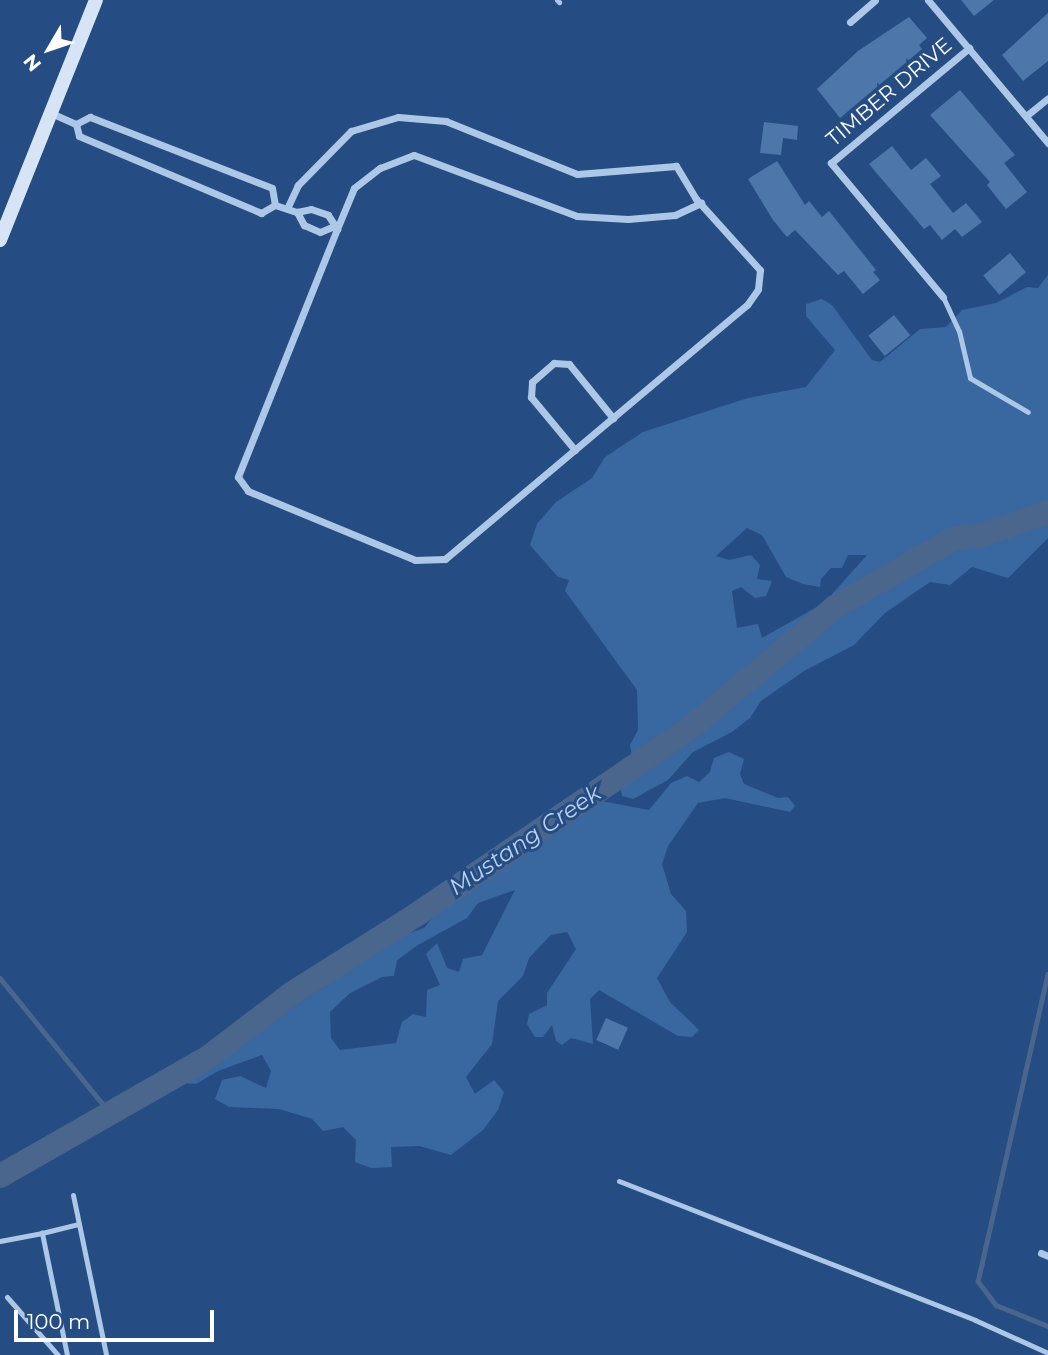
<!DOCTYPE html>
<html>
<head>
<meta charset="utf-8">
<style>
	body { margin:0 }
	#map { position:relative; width:1048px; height:1355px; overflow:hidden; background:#254d83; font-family:Montserrat,sans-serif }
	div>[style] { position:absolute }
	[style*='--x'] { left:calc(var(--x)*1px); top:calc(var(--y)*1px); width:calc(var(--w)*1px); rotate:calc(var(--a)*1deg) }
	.green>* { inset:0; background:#3967a0 }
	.stream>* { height:4.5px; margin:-2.25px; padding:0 2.25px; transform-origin:2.25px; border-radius:2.25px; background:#4a668d }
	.river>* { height:24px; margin:-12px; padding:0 12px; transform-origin:12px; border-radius:12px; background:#4a668d }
	.building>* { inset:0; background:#4d77ab; transform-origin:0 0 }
	.service>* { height:5px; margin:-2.5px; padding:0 2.5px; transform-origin:2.5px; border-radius:2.5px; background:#adc7e7 }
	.minor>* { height:7px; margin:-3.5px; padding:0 3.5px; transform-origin:3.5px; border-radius:3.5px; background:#adc7e7 }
	.secondary>* { height:14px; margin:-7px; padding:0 7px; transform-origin:7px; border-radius:7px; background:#d7e4f6 }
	span { translate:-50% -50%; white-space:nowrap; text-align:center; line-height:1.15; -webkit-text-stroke:6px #254d83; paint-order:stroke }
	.street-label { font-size:21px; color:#fff }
	.water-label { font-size:23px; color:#b9d1ef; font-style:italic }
	.north { position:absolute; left:14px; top:14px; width:70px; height:70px; -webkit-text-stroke:5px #254d83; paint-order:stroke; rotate:231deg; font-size:19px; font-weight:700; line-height:28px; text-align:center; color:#fff }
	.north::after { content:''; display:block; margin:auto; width:24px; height:32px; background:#fff; clip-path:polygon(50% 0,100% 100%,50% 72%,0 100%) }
	.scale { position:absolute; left:14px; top:1310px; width:200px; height:32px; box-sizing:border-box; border:4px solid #fff; border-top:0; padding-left:9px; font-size:21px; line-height:24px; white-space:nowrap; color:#fff; -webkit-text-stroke:5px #254d83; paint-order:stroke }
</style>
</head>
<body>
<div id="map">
	<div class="green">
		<div style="clip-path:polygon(evenodd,1048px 275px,1048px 538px,1008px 578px,972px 567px,950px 585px,930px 582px,885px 613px,854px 645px,804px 671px,761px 701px,750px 718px,732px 732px,693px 752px,668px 780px,633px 799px,622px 796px,619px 780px,634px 769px,630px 745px,638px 730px,637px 690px,565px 591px,569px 580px,558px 577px,530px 545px,537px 524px,556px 502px,592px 478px,605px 457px,643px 432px,748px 398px,806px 387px,835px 350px,806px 316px,806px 304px,822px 299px,832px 305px,872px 360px,880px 362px,920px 329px,946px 327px,962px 310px,996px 303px,1027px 287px,1038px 288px,1048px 275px,747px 528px,762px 535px,786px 577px,803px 584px,820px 587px,821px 579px,831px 568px,842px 568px,848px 555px,867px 555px,824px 603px,762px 638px,758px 624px,737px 628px,732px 591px,741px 587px,755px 598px,766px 596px,772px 581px,757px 579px,760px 565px,751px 555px,729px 560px,716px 556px,747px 528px)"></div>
		<div style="clip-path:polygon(evenodd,729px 752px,744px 759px,740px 774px,744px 784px,778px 798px,788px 797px,795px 806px,790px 812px,725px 798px,698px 803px,668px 846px,662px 864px,671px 894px,686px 911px,687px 932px,657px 978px,670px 1002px,699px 1030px,692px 1037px,678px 1036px,599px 990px,590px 999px,593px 1044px,571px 1038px,562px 1045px,556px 1041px,552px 1025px,543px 1037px,535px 1037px,527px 1024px,529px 1014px,547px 1005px,547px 993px,576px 949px,567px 932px,551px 935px,529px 958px,523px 976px,498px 1001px,492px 1044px,466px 1077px,475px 1094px,494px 1080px,504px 1092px,498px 1110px,483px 1130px,451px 1155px,419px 1146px,391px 1147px,392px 1167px,371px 1168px,355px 1162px,356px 1140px,343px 1127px,323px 1131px,312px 1119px,279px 1109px,229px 1107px,215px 1099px,222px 1080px,240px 1076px,266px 1088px,271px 1071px,262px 1055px,218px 1071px,196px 1084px,184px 1083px,194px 1071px,347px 972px,379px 944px,424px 928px,472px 869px,501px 843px,534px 844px,596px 800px,649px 810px,671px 783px,687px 776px,699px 782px,710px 772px,714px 758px,729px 752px,515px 890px,482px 955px,463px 959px,459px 972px,447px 968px,437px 943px,426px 954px,440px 985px,427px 990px,426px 1017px,413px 1014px,402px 1022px,396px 1043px,340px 1050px,331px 1038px,330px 1012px,350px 993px,382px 977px,394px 976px,397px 960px,418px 945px,467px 918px,478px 903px,515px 890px)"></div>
	</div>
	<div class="stream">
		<div style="--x:1048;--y:974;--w:315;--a:102.8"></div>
		<div style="--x:978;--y:1281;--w:30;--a:53"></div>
		<div style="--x:996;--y:1305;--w:56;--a:22"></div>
		<div style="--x:0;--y:978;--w:176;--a:50.8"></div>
	</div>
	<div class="river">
		<div style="--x:0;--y:1176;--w:242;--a:-29.7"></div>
		<div style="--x:210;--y:1056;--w:102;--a:-37.4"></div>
		<div style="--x:291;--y:994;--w:151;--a:-32.3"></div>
		<div style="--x:419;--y:913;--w:328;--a:-34.3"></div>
		<div style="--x:690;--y:728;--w:189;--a:-39.8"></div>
		<div style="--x:835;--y:607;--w:136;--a:-30"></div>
		<div style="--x:953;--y:539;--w:29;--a:-8"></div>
		<div style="--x:982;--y:535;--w:70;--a:-19.2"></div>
	</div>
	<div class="building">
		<div style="clip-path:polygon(961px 0,994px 0,974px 16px)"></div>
		<div style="clip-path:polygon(1048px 13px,1048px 61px,1023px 81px,1002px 55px)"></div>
		<div style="clip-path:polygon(909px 17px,927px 38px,919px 45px,922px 49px,840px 118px,817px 89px,858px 51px)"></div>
		<div style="clip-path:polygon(960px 90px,1015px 155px,1004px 163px,1027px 192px,1006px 209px,987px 185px,990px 182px,930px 115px)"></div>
		<div style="clip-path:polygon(764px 122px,798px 126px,797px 140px,783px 138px,781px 155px,760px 153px)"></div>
		<div style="clip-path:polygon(892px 146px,911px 170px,926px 158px,941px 176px,930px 184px,953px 213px,966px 203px,982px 222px,962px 237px,955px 229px,942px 240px,930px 225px,924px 229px,869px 164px)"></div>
		<div style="clip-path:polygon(777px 161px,805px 205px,809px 201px,822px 217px,829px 211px,876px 270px,873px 272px,880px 280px,863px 294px,844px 271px,838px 275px,795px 230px,787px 237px,773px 220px,748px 179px)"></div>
		<div style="left:1010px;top:253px;width:25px;height:35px;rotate:50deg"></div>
		<div style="left:894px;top:315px;width:26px;height:33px;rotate:51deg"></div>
		<div style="left:606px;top:1018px;width:24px;height:24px;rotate:24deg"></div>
	</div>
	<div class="service">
		<div style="--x:557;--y:0;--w:3;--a:45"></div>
		<div style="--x:943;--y:297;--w:38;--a:65"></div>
		<div style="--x:959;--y:331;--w:48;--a:76.8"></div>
		<div style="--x:970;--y:378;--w:67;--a:30.4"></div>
		<div style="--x:619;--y:1181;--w:382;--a:21.3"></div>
		<div style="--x:975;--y:1320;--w:80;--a:24.3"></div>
		<div style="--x:73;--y:1195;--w:163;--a:78.3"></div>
		<div style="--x:0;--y:1241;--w:43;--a:-10.8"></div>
		<div style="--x:7;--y:1297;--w:77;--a:48.7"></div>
		<div style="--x:67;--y:1355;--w:125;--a:-101.6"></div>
		<div style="--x:42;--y:1233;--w:38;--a:-14"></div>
	</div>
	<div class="minor">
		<div style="--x:928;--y:0;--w:187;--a:50"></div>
		<div style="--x:850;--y:22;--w:33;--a:-41"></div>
		<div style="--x:51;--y:113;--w:27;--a:24"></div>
		<div style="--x:1026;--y:116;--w:28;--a:-39"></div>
		<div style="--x:76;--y:124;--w:12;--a:76"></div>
		<div style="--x:79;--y:136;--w:198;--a:22.9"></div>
		<div style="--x:261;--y:213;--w:16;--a:-30"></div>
		<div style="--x:275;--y:205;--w:23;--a:18"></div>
		<div style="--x:297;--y:212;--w:14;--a:-12"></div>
		<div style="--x:311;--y:209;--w:18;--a:19"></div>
		<div style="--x:328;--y:215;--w:17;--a:57"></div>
		<div style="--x:337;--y:229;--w:267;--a:111.8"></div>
		<div style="--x:238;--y:477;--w:17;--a:54"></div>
		<div style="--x:248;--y:491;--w:181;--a:22.4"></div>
		<div style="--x:415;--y:560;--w:30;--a:-2"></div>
		<div style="--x:445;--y:559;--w:395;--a:-40.1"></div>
		<div style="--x:747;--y:305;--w:19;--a:-55"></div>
		<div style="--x:758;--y:289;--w:19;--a:-84"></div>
		<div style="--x:760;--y:270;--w:96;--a:-132"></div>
		<div style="--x:696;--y:199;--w:39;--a:-121"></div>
		<div style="--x:676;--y:166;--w:99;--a:175.4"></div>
		<div style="--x:577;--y:174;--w:141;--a:-158"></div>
		<div style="--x:446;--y:121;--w:48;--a:-175.2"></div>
		<div style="--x:398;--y:117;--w:49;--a:163.4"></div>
		<div style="--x:351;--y:131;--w:76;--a:134.5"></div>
		<div style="--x:298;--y:185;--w:26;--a:115"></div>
		<div style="--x:76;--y:124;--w:16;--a:-27"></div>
		<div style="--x:90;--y:117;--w:195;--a:21.3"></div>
		<div style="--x:272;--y:188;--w:17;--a:80"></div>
		<div style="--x:297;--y:212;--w:15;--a:62"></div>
		<div style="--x:304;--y:225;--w:17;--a:24"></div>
		<div style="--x:320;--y:232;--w:13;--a:-23"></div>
		<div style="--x:337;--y:229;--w:44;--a:-67.5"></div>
		<div style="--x:354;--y:188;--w:33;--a:-38"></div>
		<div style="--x:380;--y:168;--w:36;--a:-21"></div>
		<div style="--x:414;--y:155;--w:174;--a:20.5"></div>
		<div style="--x:577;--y:216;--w:51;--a:3.4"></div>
		<div style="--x:628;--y:219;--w:47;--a:-4.9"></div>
		<div style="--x:675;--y:215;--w:29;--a:-25"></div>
		<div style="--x:943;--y:297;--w:175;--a:-129.9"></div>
		<div style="--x:831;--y:163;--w:180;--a:-39.8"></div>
		<div style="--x:575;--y:450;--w:69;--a:-129.7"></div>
		<div style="--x:531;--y:397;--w:15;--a:-86"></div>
		<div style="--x:532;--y:382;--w:29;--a:-41"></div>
		<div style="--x:554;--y:363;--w:15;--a:4"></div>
		<div style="--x:569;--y:364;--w:70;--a:50.8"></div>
		<div style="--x:1041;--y:1253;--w:8;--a:23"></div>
	</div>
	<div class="secondary">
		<div style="--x:0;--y:240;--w:258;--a:-68.2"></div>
	</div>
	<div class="street-label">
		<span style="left:889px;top:92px;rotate:-40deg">TIMBER DRIVE</span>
	</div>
	<div class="water-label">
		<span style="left:525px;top:840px;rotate:-34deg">Mustang Creek</span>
	</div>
	<div class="north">N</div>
	<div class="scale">100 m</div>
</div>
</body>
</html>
